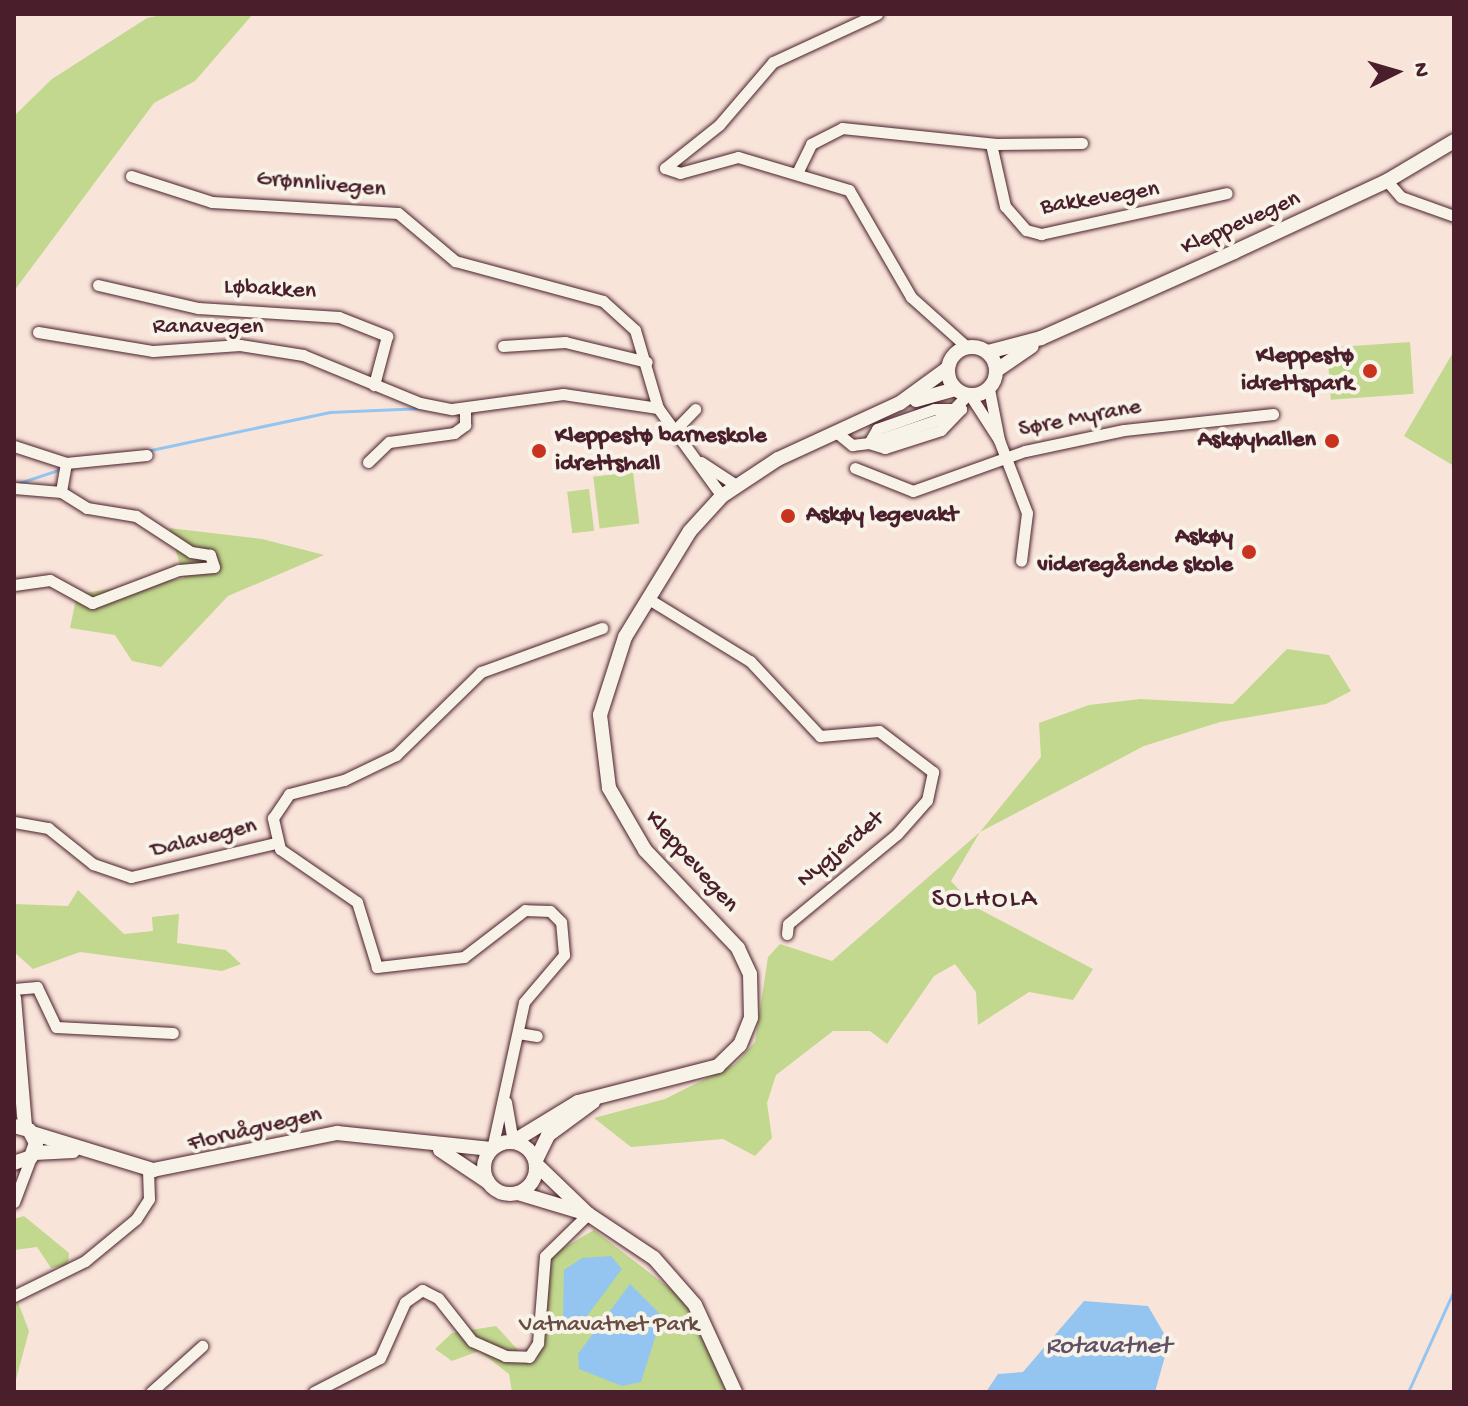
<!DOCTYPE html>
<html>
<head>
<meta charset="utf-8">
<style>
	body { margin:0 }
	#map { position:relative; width:1468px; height:1406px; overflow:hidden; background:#f9e4da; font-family:"Gochi Hand",sans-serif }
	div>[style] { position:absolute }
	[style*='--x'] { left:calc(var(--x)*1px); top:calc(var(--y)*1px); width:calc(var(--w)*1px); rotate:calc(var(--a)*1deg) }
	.green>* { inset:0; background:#c1d88e; transform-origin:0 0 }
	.water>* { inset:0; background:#94c5f0 }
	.stream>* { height:3px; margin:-1.5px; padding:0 1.5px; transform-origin:1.5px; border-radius:1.5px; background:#94c5f0 }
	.roads { filter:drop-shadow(0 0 2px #4a1f2b) drop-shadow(0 0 2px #4a1f2b) }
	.minor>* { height:11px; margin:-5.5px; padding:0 5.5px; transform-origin:5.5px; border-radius:5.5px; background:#f7f3e8 }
	.major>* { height:14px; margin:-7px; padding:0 7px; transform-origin:7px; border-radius:7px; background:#f7f3e8 }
	.major>.ring { margin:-7px; padding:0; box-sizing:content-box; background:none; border:14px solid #f7f3e8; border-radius:50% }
	.dots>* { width:22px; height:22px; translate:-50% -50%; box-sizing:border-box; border:4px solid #f7f3e8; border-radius:50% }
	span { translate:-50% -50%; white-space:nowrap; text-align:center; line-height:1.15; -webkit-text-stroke:8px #f7f3e8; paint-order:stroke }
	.street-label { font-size:24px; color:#4a1f2b }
	.poi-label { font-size:24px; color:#4a1f2b; font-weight:700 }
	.right { translate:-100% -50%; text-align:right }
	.left { translate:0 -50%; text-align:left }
	.park-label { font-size:24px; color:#684d44 }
	.neighbourhood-label { font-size:26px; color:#4a1f2b; letter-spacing:2px }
	.water-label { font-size:26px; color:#605166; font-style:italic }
	.frame { position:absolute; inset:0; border:16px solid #4a1f2b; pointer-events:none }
	.north { position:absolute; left:1356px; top:32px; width:80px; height:80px; -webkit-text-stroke:6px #f7f3e8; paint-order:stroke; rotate:85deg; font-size:22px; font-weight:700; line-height:32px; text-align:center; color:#4a1f2b }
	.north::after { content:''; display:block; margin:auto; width:28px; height:36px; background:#4a1f2b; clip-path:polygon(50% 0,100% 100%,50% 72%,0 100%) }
</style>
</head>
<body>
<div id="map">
	<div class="green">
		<div style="clip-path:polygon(167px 14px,253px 14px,195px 81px,154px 103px,14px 291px,14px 116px,52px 79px,147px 18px)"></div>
		<div style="left:1410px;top:342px;width:52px;height:83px;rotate:86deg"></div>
		<div style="clip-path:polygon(1454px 351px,1454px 466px,1404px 436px)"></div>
		<div style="left:633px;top:472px;width:52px;height:40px;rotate:83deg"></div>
		<div style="left:589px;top:489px;width:42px;height:22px;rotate:83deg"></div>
		<div style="clip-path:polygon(169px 528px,262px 539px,324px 555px,228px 596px,161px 667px,132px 661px,115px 635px,70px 628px,77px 594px,184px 578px)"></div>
		<div style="clip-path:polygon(1287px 649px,1329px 655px,1351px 691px,1326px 704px,1220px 722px,1144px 746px,980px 832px,951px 881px,975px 907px,1093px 969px,1073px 1000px,1029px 992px,978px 1025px,976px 992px,955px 964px,934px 976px,887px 1044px,870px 1031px,833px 1031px,776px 1075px,767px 1103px,772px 1138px,755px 1156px,723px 1139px,631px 1147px,594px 1118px,665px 1099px,735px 1064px,755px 1042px,768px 957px,780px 944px,832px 961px,980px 832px,1041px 757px,1039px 723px,1089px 705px,1140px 699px,1233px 704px)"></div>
		<div style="clip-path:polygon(78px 890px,124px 934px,153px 931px,152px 917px,179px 914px,177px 943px,226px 950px,241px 964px,222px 971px,80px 952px,33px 969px,14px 952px,14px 904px,68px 906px)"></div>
		<div style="clip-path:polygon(24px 1216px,69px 1253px,68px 1265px,51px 1268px,37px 1247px,14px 1250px,14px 1219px)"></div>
		<div style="clip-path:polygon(594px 1230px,685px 1300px,728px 1392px,512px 1392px,509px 1374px,479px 1351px,452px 1361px,435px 1349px,452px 1333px,496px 1326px,528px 1361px,537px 1359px,551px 1255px)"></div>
		<div style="clip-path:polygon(14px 1292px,29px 1331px,14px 1387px)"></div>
	</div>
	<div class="water">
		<div style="clip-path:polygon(611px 1256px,622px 1269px,587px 1316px,579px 1324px,563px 1316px,564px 1270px,582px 1258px)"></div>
		<div style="clip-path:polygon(630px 1284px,662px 1316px,641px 1382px,622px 1386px,579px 1369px,578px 1354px)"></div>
		<div style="clip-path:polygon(1084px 1301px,1148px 1306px,1169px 1342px,1155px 1392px,986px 1392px,998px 1374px,1023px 1372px)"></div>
	</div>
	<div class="stream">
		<div style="--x:146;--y:451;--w:188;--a:-12"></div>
		<div style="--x:330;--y:412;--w:93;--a:-2.5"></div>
		<div style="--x:19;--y:483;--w:44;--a:-18.4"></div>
		<div style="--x:1408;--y:1392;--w:112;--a:-65.7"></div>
	</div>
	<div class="roads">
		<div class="minor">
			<div style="--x:877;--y:14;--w:115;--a:155.2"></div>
			<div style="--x:773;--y:62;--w:83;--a:130.6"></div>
			<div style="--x:719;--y:125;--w:69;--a:141.5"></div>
			<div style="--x:665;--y:168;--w:16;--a:18"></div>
			<div style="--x:680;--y:173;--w:60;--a:-15.4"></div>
			<div style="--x:738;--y:157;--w:116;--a:16.6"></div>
			<div style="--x:849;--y:190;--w:124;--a:59.9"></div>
			<div style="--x:911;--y:297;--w:75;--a:41.8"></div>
			<div style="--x:991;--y:144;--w:64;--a:77.3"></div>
			<div style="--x:1005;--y:206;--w:32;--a:49"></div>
			<div style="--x:1026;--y:230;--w:16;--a:15"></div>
			<div style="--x:1041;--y:234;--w:190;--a:-12.4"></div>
			<div style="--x:798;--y:171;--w:30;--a:-64"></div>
			<div style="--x:811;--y:144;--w:35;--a:-27"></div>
			<div style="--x:842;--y:128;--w:155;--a:5.9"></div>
			<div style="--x:996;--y:144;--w:86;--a:-0.7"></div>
			<div style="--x:131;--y:176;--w:85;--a:17.8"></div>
			<div style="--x:212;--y:202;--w:186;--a:3.4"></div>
			<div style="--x:398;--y:213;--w:75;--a:40.1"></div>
			<div style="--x:455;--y:261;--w:153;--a:15.1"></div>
			<div style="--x:603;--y:301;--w:43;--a:42.2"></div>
			<div style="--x:635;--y:330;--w:81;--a:73.6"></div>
			<div style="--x:658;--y:408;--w:109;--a:54"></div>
			<div style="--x:1387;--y:181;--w:21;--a:49"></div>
			<div style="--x:1401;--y:197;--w:56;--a:19.7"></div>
			<div style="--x:98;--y:285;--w:103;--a:13"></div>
			<div style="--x:198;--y:308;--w:141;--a:3.7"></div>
			<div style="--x:339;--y:317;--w:52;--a:21.6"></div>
			<div style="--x:387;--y:336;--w:51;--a:104.9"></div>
			<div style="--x:38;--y:332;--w:117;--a:9.4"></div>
			<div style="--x:153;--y:351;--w:87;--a:-3.9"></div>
			<div style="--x:240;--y:345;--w:64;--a:9"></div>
			<div style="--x:303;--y:355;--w:126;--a:22.3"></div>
			<div style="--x:420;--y:403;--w:33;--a:11"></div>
			<div style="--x:452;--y:409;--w:112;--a:-7.7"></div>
			<div style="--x:563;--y:394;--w:96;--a:8.4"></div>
			<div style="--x:503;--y:346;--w:62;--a:-3.7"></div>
			<div style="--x:565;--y:342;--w:84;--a:13.7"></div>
			<div style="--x:989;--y:389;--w:52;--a:78.9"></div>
			<div style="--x:970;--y:395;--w:54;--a:57.2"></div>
			<div style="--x:999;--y:440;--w:78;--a:69"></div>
			<div style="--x:1027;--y:513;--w:48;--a:97.1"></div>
			<div style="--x:934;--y:409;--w:27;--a:0"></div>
			<div style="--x:961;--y:409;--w:29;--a:134"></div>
			<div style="--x:941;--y:430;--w:59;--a:162.2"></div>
			<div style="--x:885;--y:448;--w:17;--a:-163"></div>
			<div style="--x:869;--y:443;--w:16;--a:-60"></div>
			<div style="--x:877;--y:429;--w:60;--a:-19.3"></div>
			<div style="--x:673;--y:432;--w:32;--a:-46"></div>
			<div style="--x:836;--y:432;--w:21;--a:39"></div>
			<div style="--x:852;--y:445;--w:17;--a:-7"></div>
			<div style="--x:869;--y:443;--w:81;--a:-18.7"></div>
			<div style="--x:946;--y:417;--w:30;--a:-46"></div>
			<div style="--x:14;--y:446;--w:55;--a:18.1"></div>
			<div style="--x:66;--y:463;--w:29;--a:100"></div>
			<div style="--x:61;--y:492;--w:47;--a:-175.1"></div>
			<div style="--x:368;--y:462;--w:29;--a:-44"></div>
			<div style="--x:389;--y:442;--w:66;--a:-7.9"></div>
			<div style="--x:454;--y:433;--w:14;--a:-36"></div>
			<div style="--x:465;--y:425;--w:15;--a:-90"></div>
			<div style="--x:701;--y:462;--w:42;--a:33.3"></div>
			<div style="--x:66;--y:463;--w:81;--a:-5.6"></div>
			<div style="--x:855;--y:468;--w:62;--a:21.6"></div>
			<div style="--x:913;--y:491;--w:119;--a:-19.7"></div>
			<div style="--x:1025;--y:451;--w:101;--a:-12"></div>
			<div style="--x:1124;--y:430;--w:150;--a:-6.1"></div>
			<div style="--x:14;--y:585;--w:36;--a:-8"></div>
			<div style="--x:50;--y:580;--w:48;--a:28.7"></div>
			<div style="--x:92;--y:603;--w:93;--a:-20.8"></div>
			<div style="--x:179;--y:570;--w:35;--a:-5"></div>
			<div style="--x:214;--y:567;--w:13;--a:-108"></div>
			<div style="--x:210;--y:555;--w:19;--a:-171"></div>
			<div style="--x:191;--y:552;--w:66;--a:-146.8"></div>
			<div style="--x:136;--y:516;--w:50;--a:-170.7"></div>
			<div style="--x:87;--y:508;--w:31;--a:-148"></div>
			<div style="--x:647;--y:598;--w:121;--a:31.5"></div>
			<div style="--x:750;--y:661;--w:103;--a:47"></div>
			<div style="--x:820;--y:736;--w:59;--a:-4.8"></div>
			<div style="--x:879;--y:731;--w:68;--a:37.2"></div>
			<div style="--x:933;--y:772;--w:29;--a:102"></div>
			<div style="--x:927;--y:800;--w:45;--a:131.4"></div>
			<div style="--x:897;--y:834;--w:141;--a:140.5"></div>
			<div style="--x:788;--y:924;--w:10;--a:96"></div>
			<div style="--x:14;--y:822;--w:35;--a:10"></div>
			<div style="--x:48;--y:828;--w:58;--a:38.7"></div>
			<div style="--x:93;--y:864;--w:40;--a:18.9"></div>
			<div style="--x:131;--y:877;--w:149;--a:-13.2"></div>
			<div style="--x:14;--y:989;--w:23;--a:-5"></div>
			<div style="--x:37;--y:987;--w:44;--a:64.6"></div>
			<div style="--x:56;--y:1027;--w:117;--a:2.9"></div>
			<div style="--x:518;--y:1033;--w:19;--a:9"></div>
			<div style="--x:506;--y:1102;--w:40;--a:80"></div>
			<div style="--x:492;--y:1149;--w:150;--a:-77.7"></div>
			<div style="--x:524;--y:1002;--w:62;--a:-49.6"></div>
			<div style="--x:564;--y:955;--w:33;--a:-95"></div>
			<div style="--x:561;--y:922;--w:16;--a:-135"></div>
			<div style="--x:550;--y:911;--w:25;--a:-178"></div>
			<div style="--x:525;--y:910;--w:77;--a:142.4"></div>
			<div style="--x:464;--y:957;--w:88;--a:173.4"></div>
			<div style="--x:377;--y:967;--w:68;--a:-107.1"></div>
			<div style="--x:357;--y:902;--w:93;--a:-145.5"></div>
			<div style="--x:280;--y:849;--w:32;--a:-103"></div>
			<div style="--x:273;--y:818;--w:29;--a:-56"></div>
			<div style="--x:289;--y:794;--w:57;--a:-14.3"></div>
			<div style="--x:344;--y:780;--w:58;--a:-25.7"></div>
			<div style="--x:396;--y:755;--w:119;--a:-44.3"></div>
			<div style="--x:481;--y:672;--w:129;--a:-20"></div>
			<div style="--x:14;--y:1202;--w:48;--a:-69.3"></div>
			<div style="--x:14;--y:1296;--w:79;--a:-26.2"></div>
			<div style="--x:85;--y:1261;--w:66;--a:-39.5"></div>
			<div style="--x:136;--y:1219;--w:24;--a:-57"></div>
			<div style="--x:149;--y:1199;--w:29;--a:-92"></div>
			<div style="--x:151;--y:1392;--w:69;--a:-42"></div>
			<div style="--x:314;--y:1392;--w:74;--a:-27.3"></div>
			<div style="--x:380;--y:1358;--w:61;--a:-65.9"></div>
			<div style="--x:405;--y:1302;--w:21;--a:-35"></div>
			<div style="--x:422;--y:1290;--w:18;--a:27"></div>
			<div style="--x:438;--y:1298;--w:55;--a:51.7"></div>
			<div style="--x:472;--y:1341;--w:36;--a:24"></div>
			<div style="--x:505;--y:1356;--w:24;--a:2"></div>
			<div style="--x:529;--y:1357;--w:17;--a:-57"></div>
			<div style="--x:538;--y:1343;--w:87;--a:-85.4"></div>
			<div style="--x:545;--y:1256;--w:60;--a:-44.3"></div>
		</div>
		<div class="major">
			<div class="ring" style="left:948px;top:347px;width:34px;height:34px"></div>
			<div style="--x:988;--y:352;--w:55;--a:-14.8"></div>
			<div style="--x:1041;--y:338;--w:211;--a:-24"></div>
			<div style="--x:1234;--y:252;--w:169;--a:-24.9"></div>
			<div style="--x:1387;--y:181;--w:78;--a:-30.8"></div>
			<div style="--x:997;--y:370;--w:42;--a:-34.4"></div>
			<div style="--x:916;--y:400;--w:41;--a:-15.4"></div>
			<div style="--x:14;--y:998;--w:129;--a:85.1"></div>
			<div style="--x:14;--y:1126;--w:16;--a:15"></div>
			<div style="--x:29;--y:1130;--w:15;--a:62"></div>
			<div style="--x:36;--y:1143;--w:15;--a:110"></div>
			<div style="--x:31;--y:1157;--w:18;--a:161"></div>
			<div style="--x:32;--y:1133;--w:127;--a:17"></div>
			<div style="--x:153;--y:1170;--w:188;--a:-11.4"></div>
			<div style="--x:337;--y:1133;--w:155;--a:5.9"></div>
			<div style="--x:514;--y:1141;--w:75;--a:-31.4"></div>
			<div style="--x:578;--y:1102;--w:145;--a:-14.4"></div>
			<div style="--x:718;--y:1066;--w:30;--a:-44"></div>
			<div style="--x:740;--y:1045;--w:29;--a:-68"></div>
			<div style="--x:751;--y:1018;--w:44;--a:-91.3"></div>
			<div style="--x:750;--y:974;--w:29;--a:-115"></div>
			<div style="--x:738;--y:948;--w:135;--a:-133.5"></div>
			<div style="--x:645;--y:850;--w:72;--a:-120.1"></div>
			<div style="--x:609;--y:788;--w:74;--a:-97"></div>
			<div style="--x:600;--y:715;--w:82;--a:-72.2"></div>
			<div style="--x:625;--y:637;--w:124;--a:-58.5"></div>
			<div style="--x:690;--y:531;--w:47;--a:-47.6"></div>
			<div style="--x:722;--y:496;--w:67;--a:-33.5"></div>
			<div style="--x:778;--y:459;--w:134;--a:-24.7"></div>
			<div style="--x:900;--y:403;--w:59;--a:-36.1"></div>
			<div class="ring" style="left:484px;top:1142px;width:38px;height:38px"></div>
			<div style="--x:440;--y:1150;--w:58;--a:33.7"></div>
			<div style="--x:34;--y:1153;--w:39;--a:-3"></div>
			<div style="--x:536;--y:1160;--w:28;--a:-64"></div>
			<div style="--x:548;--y:1135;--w:56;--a:-36.3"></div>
			<div style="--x:537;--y:1165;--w:71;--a:43.9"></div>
			<div style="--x:518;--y:1193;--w:73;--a:16.7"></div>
			<div style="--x:588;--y:1214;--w:79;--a:33.7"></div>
			<div style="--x:654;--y:1258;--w:62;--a:48.9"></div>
			<div style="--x:695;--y:1305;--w:96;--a:65.3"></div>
		</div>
	</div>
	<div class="dots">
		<div style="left:1370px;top:371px;background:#c8321e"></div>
		<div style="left:1332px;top:441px;background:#c8321e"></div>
		<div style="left:539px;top:451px;background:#c8321e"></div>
		<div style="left:788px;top:516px;background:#c8321e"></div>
		<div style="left:1249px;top:552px;background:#c8321e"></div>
	</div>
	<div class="street-label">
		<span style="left:321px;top:185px;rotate:5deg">Grønnlivegen</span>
		<span style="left:1100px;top:199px;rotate:-9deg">Bakkevegen</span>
		<span style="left:1241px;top:224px;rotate:-24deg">Kleppevegen</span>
		<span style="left:270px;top:290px;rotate:3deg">Løbakken</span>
		<span style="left:208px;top:328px">Ranavegen</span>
		<span style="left:1080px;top:419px;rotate:-11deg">Søre Myrane</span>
		<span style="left:204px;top:839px;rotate:-14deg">Dalavegen</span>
		<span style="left:841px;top:850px;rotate:-40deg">Nygjerdet</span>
		<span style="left:691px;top:862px;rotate:48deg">Kleppevegen</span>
		<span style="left:255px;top:1130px;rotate:-13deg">Florvågvegen</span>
	</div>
	<div class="poi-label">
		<span class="right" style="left:1354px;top:371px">Kleppestø<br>idrettspark</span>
		<span class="left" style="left:555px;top:451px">Kleppestø barneskole<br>idrettshall</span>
		<span class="right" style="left:1316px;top:441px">Askøyhallen</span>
		<span class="left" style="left:806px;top:516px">Askøy legevakt</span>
		<span class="right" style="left:1233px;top:552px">Askøy<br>videregående skole</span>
	</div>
	<div class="park-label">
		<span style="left:609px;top:1326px">Vatnavatnet Park</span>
	</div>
	<div class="neighbourhood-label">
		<span style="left:985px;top:901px">SOLHOLA</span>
	</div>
	<div class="water-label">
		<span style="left:1108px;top:1348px">Rotavatnet</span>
	</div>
	<div class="frame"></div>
	<div class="north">N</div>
</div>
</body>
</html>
